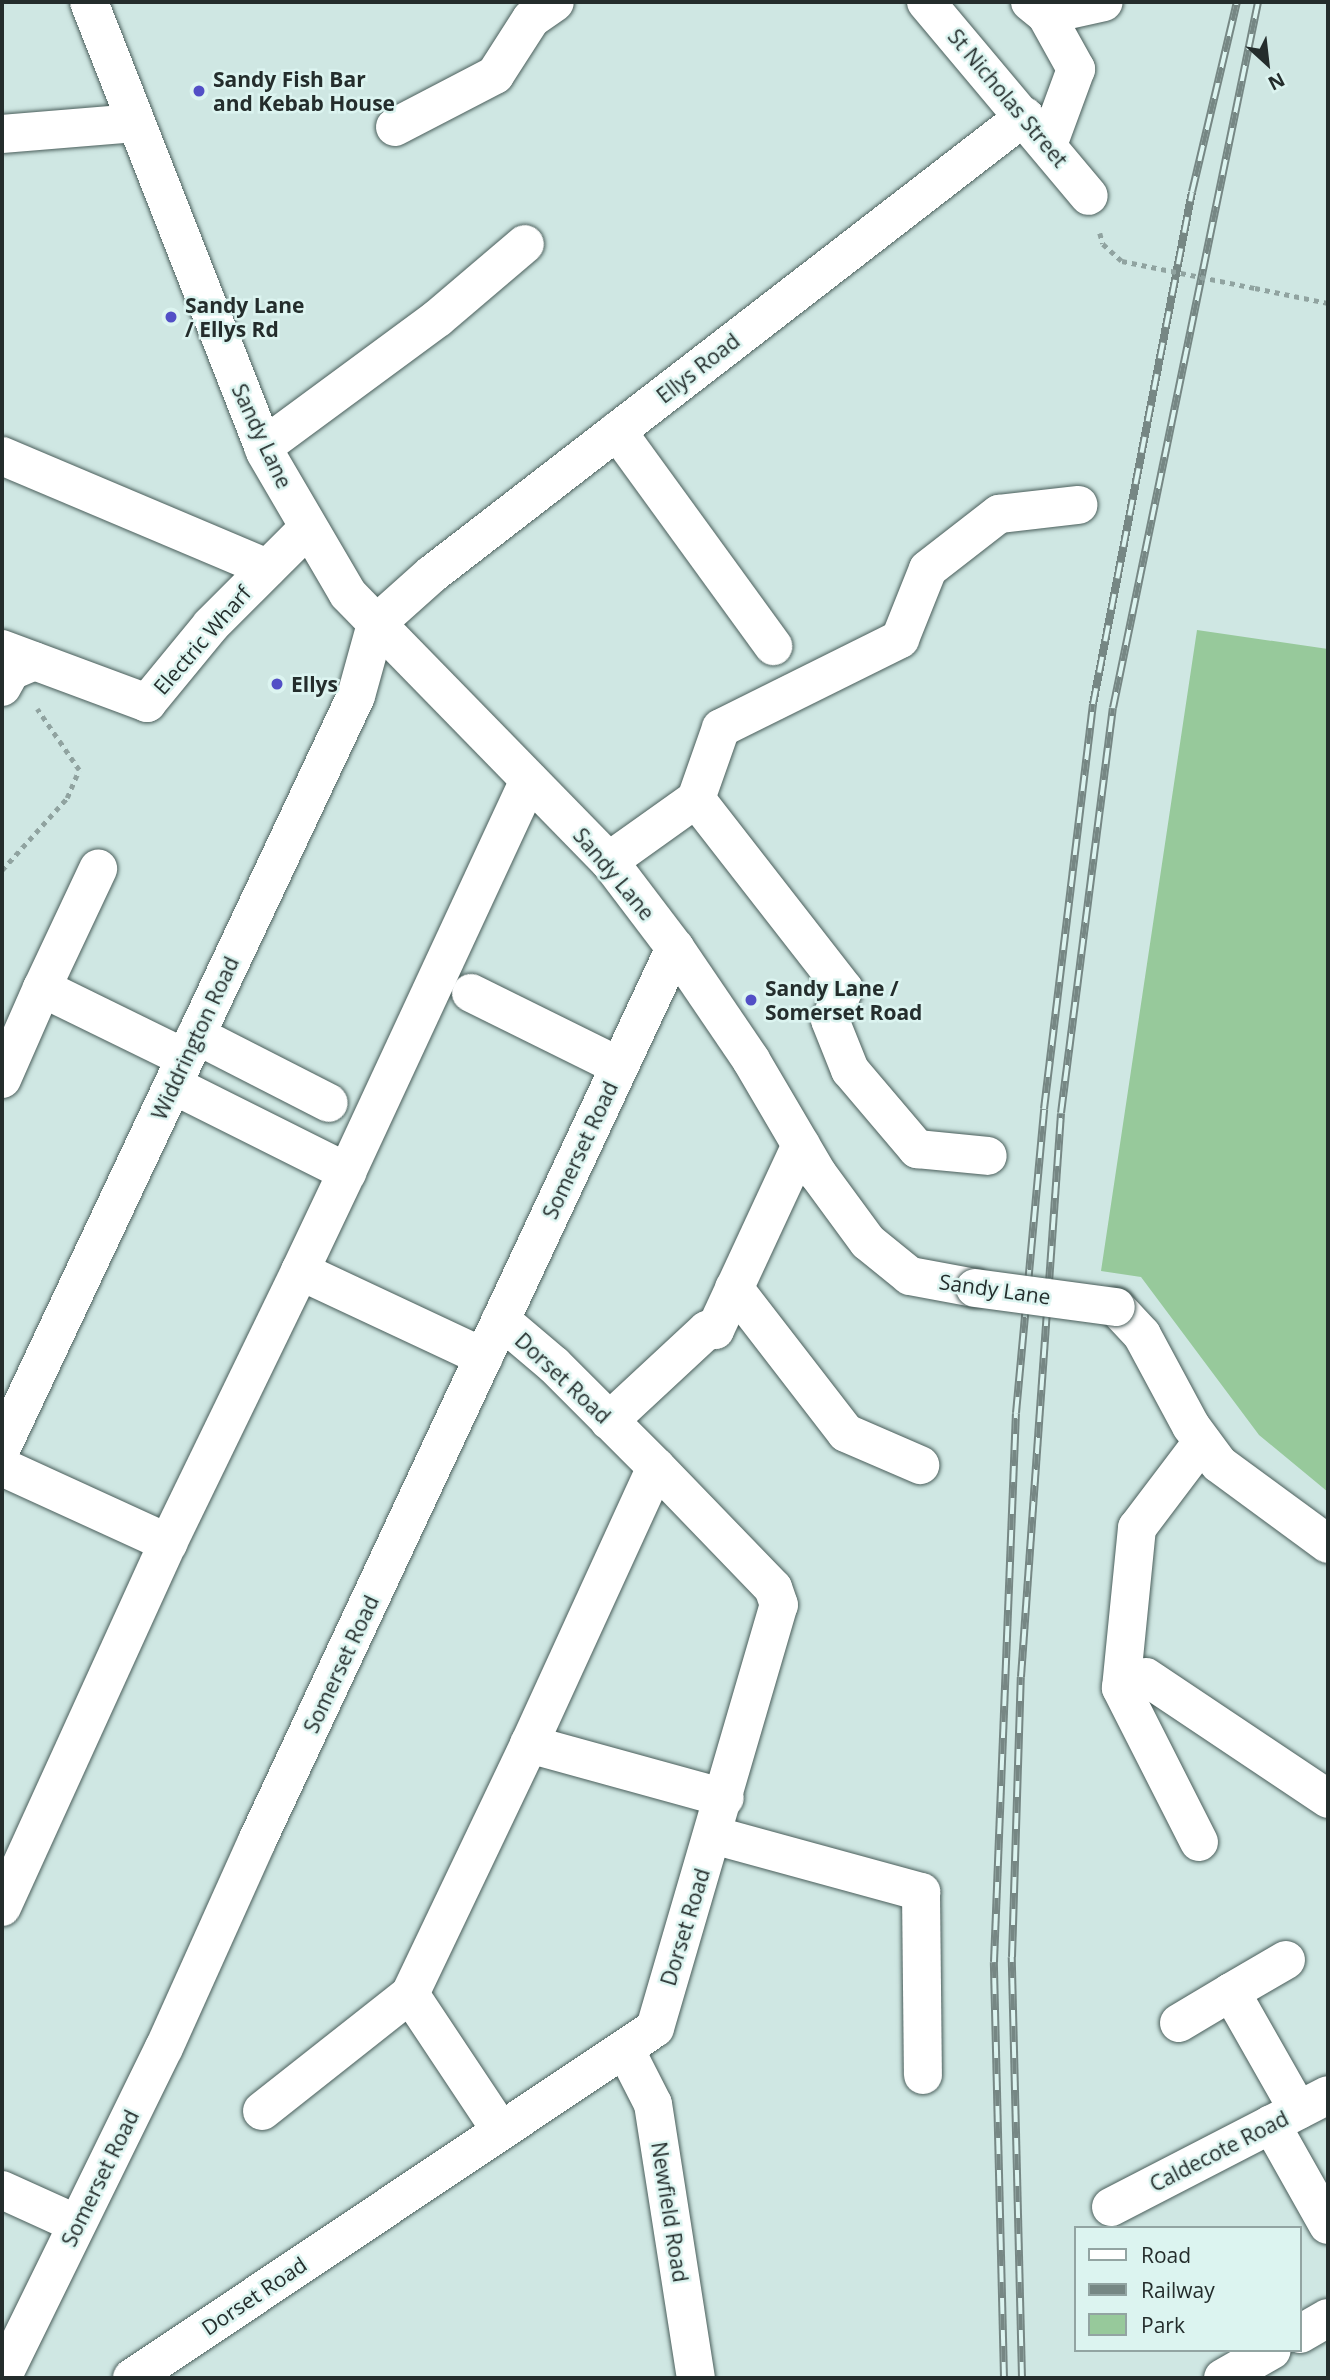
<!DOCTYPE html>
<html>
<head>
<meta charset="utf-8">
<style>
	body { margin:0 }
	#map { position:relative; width:1330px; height:2380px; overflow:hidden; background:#cfe7e3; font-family:"Open Sans",sans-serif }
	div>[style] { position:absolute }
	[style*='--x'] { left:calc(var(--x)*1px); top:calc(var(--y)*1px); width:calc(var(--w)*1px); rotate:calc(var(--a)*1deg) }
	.green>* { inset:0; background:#97c99b }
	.path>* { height:4.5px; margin-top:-2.25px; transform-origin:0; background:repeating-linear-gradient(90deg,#90a3a0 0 5px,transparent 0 10px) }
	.roads { filter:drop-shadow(0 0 2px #4a5e5b) drop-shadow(0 0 2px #4a5e5b) }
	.minor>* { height:38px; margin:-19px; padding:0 19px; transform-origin:19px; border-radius:19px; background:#fff }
	.rail>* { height:8px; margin-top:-4px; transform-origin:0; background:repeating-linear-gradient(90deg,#dcf4f0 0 16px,#768784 0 32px); box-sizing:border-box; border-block:2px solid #768784 }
	.path-bridge>* { height:4.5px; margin-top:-2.25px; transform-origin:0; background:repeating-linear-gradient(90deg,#90a3a0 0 5px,transparent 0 10px) }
	.bridges { filter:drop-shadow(0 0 2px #4a5e5b) drop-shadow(0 0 2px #4a5e5b) }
	.minor-bridge>* { height:38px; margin:-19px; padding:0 19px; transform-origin:19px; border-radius:19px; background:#fff }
	.dots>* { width:19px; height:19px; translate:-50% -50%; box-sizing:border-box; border:4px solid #dcf4f0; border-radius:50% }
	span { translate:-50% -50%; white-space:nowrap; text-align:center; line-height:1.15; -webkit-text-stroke:5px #dcf4f0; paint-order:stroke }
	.poi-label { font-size:21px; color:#242d2c; font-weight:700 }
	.left { translate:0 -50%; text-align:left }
	.street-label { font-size:21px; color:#242d2c }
	.frame { position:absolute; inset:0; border:4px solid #242d2c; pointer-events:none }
	.legend { position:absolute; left:1074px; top:2226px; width:228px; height:126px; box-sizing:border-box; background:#dcf4f0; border:2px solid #92a4a2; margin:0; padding:9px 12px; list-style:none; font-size:21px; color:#242d2c }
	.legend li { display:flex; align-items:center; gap:14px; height:35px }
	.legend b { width:35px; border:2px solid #92a4a2 }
	.north { position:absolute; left:1232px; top:28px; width:70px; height:70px; -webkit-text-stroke:5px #dcf4f0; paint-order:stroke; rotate:153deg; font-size:19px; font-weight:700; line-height:28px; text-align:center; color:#242d2c }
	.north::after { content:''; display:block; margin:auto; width:24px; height:32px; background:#242d2c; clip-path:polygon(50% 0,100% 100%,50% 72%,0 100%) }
</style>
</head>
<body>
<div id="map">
	<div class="green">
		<div style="clip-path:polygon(1197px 630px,1328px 649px,1328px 1492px,1259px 1435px,1141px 1277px,1101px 1271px)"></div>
	</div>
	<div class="path">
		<div style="--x:1100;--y:233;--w:11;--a:75"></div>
		<div style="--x:1103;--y:244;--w:25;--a:42"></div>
		<div style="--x:1255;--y:288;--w:75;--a:11.6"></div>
		<div style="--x:2;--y:870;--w:97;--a:-47.9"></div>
		<div style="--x:67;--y:798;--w:30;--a:-67"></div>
		<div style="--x:79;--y:770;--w:74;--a:-124.5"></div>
	</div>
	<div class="roads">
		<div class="minor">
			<div style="--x:89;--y:2;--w:483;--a:68.6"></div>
			<div style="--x:265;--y:452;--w:164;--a:59.7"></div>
			<div style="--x:348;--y:594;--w:373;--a:45.7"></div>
			<div style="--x:609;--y:861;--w:109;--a:52.8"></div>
			<div style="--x:675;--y:948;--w:135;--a:55.8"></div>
			<div style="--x:751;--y:1060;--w:132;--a:59.6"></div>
			<div style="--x:818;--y:1174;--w:84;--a:53.7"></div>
			<div style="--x:868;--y:1242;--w:54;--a:39"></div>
			<div style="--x:910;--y:1276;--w:66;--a:10.5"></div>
			<div style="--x:926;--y:2;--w:253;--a:50"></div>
			<div style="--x:1030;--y:2;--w:21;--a:39"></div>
			<div style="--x:1046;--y:15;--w:59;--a:-12.6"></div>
			<div style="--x:1046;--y:15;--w:62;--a:60.9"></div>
			<div style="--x:1076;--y:69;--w:81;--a:110.2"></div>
			<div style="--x:395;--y:127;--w:113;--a:-27.5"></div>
			<div style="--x:495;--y:75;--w:67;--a:-57.3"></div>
			<div style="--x:531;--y:19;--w:29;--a:-35"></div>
			<div style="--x:2;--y:134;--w:133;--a:-4.7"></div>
			<div style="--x:617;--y:431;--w:266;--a:54"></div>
			<div style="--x:263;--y:447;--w:217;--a:-36.4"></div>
			<div style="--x:438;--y:318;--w:114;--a:-40.4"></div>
			<div style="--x:2;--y:456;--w:288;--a:22.9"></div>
			<div style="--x:2;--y:649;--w:155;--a:20.4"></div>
			<div style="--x:147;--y:703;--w:101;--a:-50.6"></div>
			<div style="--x:211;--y:625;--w:137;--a:-45"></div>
			<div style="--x:2;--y:687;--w:18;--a:-61"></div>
			<div style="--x:11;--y:671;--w:25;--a:-23"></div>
			<div style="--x:696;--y:799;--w:75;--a:-70.6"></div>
			<div style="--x:721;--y:728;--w:200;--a:-26.4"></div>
			<div style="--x:900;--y:639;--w:75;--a:-68.2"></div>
			<div style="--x:928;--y:569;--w:90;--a:-37.8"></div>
			<div style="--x:999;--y:514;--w:80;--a:-6.5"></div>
			<div style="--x:609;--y:861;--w:107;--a:-35.5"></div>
			<div style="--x:696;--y:799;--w:241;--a:52.1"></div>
			<div style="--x:844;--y:989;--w:34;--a:114"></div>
			<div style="--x:830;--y:1020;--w:54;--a:68.2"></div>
			<div style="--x:850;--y:1070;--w:104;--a:49.7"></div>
			<div style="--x:917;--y:1149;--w:71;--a:5.6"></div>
			<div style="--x:42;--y:988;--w:132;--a:-64.8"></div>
			<div style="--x:471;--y:993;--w:165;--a:26.3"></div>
			<div style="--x:196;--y:1035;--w:149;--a:27.1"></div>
			<div style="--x:2;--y:1079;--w:99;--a:-66.3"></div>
			<div style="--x:42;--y:988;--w:159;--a:26.1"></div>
			<div style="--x:173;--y:1085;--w:195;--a:26.6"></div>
			<div style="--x:347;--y:1172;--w:432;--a:-65.1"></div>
			<div style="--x:347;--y:1172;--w:110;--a:115.4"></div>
			<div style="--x:300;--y:1271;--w:203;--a:25.1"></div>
			<div style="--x:734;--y:1288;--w:183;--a:52.3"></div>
			<div style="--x:846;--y:1433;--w:81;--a:23.4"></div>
			<div style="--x:1116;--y:1307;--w:38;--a:47"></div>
			<div style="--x:1142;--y:1335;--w:103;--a:61.7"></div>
			<div style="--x:1191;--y:1426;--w:47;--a:53.6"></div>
			<div style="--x:1219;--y:1464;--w:135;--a:36.3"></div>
			<div style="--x:609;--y:1421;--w:134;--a:-42.9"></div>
			<div style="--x:707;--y:1330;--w:8;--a:0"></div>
			<div style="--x:715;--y:1330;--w:204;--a:-65.1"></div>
			<div style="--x:2;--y:1447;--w:830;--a:-64.76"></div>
			<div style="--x:356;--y:696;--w:75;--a:-74.5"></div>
			<div style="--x:376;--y:624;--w:75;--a:-41.8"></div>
			<div style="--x:432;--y:574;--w:749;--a:-37.68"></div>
			<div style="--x:2;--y:1467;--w:183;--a:24.6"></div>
			<div style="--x:168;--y:1543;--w:302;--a:-64.1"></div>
			<div style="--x:656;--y:1467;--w:305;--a:114.6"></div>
			<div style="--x:529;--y:1744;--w:203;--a:15.4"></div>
			<div style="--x:1146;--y:1677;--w:219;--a:33.8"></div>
			<div style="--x:713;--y:1835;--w:216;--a:15.3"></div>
			<div style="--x:921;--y:1892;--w:183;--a:89.4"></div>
			<div style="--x:1199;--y:1842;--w:173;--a:-116.9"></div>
			<div style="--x:1121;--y:1688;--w:161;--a:-84.3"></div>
			<div style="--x:1137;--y:1528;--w:108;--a:-52.9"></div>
			<div style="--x:2;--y:1907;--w:400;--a:-65.5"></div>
			<div style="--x:1286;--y:1960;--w:64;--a:149.8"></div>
			<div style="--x:1231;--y:1992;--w:136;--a:60.4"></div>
			<div style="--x:1179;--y:2023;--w:61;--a:-30.8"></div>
			<div style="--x:626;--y:2051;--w:59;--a:63"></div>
			<div style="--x:653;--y:2104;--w:277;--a:81.1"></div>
			<div style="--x:262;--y:2111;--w:189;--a:-38.3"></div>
			<div style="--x:1271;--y:2124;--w:116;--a:60.6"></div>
			<div style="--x:501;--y:2131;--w:164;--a:-123.6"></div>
			<div style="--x:410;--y:1994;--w:277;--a:-64.5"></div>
			<div style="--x:2;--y:2190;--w:82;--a:24.4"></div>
			<div style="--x:1111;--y:2207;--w:244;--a:-27.3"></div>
			<div style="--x:1300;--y:2334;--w:32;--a:-30"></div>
			<div style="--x:2;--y:2378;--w:368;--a:-63.9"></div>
			<div style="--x:164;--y:2048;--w:227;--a:-65.8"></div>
			<div style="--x:257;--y:1841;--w:986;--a:-64.92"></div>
			<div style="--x:132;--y:2378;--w:629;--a:-33.79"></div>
			<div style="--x:655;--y:2028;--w:441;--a:-73.7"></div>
			<div style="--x:779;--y:1605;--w:18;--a:-109"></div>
			<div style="--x:773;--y:1588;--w:168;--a:-134"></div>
			<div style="--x:656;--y:1467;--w:144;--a:-135"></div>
			<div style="--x:554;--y:1365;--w:70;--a:-139.7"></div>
			<div style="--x:1223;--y:2378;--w:56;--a:-29.7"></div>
		</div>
	</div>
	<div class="rail">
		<div style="--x:1004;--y:2378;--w:416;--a:-91.4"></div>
		<div style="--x:994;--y:1962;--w:549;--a:-87.71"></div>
		<div style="--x:1016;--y:1413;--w:305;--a:-84.7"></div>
		<div style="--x:1044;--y:1109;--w:408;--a:-83.1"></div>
		<div style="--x:1093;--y:704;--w:521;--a:-79.06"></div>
		<div style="--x:1192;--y:192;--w:195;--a:-76.7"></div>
		<div style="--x:1022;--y:2378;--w:421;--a:-91.4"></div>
		<div style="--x:1012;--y:1957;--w:280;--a:-88.2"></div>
		<div style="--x:1021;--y:1677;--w:565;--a:-85.94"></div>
		<div style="--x:1061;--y:1113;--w:408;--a:-82.7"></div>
		<div style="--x:1113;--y:708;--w:721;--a:-78.39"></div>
	</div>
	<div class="path-bridge">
		<div style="--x:1122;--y:261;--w:136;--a:11.5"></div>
	</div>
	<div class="bridges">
		<div class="minor-bridge">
			<div style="--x:975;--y:1288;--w:142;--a:7.7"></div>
		</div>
	</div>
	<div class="dots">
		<div style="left:199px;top:91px;background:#524fc6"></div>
		<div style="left:171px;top:317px;background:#524fc6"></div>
		<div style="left:277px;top:684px;background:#524fc6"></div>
		<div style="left:751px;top:1000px;background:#524fc6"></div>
	</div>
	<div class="poi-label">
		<span class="left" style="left:213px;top:91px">Sandy Fish Bar<br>and Kebab House</span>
		<span class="left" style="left:185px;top:317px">Sandy Lane<br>/ Ellys Rd</span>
		<span class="left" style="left:291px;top:684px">Ellys</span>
		<span class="left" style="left:765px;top:1000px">Sandy Lane /<br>Somerset Road</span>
	</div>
	<div class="street-label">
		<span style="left:1008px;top:98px;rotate:50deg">St Nicholas Street</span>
		<span style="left:698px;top:368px;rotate:-38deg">Ellys Road</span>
		<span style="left:262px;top:436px;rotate:65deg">Sandy Lane</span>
		<span style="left:202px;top:640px;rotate:-49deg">Electric Wharf</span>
		<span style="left:614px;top:874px;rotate:50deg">Sandy Lane</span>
		<span style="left:195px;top:1038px;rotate:-65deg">Widdrington Road</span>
		<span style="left:580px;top:1150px;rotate:-65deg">Somerset Road</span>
		<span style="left:995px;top:1289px;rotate:8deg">Sandy Lane</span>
		<span style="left:563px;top:1378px;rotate:43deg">Dorset Road</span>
		<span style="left:341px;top:1664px;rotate:-65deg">Somerset Road</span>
		<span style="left:685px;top:1927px;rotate:-73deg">Dorset Road</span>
		<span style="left:1219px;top:2151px;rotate:-27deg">Caldecote Road</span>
		<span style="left:100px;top:2178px;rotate:-64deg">Somerset Road</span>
		<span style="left:670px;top:2212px;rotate:81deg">Newfield Road</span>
		<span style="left:254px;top:2296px;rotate:-34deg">Dorset Road</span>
	</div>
	<div class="frame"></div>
	<ul class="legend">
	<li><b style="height:9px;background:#fff"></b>Road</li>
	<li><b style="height:9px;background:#768784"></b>Railway</li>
	<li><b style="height:19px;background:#97c99b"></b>Park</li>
	</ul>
	<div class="north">N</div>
</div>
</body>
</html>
